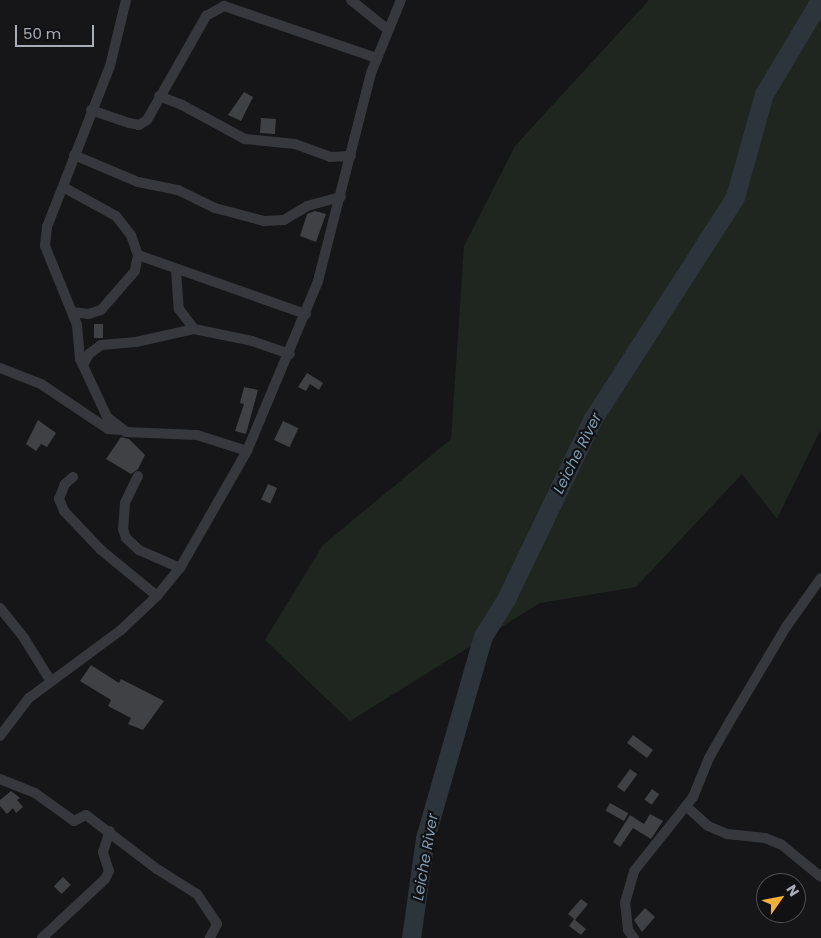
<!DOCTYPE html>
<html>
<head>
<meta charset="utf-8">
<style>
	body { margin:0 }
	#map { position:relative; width:821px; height:938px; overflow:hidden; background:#161618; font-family:Poppins,sans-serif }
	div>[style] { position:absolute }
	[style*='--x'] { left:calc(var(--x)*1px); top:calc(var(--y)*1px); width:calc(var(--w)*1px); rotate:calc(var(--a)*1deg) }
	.green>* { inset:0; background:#1e261f }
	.river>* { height:19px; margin:-9.5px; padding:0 9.5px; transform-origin:9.5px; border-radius:9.5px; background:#2c353c }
	.building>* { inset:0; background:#404145; transform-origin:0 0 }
	.minor>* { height:10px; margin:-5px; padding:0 5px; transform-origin:5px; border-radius:5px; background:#37383d }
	span { translate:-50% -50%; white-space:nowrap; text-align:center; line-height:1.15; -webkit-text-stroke:4.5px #111113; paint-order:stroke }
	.water-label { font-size:15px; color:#7f9bb3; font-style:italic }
	.north { position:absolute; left:756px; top:873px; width:50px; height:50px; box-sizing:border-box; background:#111113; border:1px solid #4d4f55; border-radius:50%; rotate:57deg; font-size:14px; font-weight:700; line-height:20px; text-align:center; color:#a8adb8 }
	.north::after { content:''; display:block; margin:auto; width:18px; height:22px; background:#f2b134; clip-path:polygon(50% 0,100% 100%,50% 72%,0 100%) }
	.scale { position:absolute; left:15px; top:25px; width:79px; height:22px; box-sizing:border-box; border:2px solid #a8adb8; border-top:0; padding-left:6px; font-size:15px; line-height:18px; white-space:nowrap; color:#a8adb8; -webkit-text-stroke:4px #111113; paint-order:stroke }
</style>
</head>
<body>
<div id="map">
	<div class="green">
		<div style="clip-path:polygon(649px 0,821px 0,821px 429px,777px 519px,742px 474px,636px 587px,540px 603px,350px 721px,265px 640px,323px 545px,451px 439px,464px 246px,515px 146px)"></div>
	</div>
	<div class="river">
		<div style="--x:411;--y:938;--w:101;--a:-82"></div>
		<div style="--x:425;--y:838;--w:210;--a:-74"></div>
		<div style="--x:483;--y:636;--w:44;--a:-58.1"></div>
		<div style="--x:506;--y:599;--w:199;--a:-64.3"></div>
		<div style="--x:592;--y:420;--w:265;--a:-57.3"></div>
		<div style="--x:735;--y:197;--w:107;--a:-74.3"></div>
		<div style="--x:764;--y:94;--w:109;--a:-59.2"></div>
	</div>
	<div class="building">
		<div style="clip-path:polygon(244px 92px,253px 97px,241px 121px,228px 115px)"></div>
		<div style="left:261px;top:118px;width:15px;height:15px;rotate:4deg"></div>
		<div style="clip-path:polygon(315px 211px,326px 214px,316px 242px,300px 236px,307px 214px)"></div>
		<div style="left:94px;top:324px;width:9px;height:14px"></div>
		<div style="clip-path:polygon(307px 373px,323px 383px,319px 390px,310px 384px,306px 391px,298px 387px)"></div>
		<div style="clip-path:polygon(244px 387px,258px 390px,246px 434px,235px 431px,244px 404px,240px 403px)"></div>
		<div style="clip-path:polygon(38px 420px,56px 433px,47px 447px,41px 444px,36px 451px,26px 444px)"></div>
		<div style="left:283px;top:421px;width:17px;height:21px;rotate:25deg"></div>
		<div style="clip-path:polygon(121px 437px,129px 439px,145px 455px,138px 469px,131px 474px,106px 459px)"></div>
		<div style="left:268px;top:484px;width:10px;height:17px;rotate:24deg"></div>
		<div style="clip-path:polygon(91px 665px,119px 683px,121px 679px,164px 701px,143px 730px,128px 724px,131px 718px,108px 706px,111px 700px,80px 681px)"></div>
		<div style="left:633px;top:735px;width:25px;height:10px;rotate:37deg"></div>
		<div style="left:630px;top:769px;width:9px;height:22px;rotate:36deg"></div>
		<div style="left:652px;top:789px;width:9px;height:13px;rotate:36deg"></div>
		<div style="clip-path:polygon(11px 791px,20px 798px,17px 800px,23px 807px,16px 813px,13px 808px,7px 814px,0 806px,0 800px)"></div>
		<div style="left:610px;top:803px;width:21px;height:9px;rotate:29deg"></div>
		<div style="clip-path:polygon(650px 814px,663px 821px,651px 839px,633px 828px,620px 847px,613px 842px,630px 815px,644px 824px)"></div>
		<div style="left:63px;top:877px;width:11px;height:13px;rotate:45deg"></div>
		<div style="clip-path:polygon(581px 899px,588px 904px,575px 920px,586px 929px,581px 935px,569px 926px,574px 919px,568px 914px)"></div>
		<div style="clip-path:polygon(645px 908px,655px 917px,642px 932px,634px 920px)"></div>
	</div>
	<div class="minor">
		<div style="--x:126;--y:0;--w:68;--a:103.6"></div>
		<div style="--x:110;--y:66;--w:173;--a:111.4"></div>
		<div style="--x:47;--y:227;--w:19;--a:96"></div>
		<div style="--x:45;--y:246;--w:85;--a:67.9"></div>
		<div style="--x:77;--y:325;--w:34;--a:85"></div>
		<div style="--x:80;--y:359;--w:64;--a:65"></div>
		<div style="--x:107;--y:417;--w:24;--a:38"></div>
		<div style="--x:126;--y:432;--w:71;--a:2.4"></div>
		<div style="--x:197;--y:435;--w:52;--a:17.7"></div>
		<div style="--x:351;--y:0;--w:46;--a:38.9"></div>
		<div style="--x:159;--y:96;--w:25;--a:21"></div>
		<div style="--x:182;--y:105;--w:72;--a:28.4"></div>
		<div style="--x:245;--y:139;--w:50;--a:5.7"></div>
		<div style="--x:295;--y:144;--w:37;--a:20"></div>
		<div style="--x:330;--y:157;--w:21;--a:-3"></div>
		<div style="--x:91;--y:110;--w:40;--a:18.9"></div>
		<div style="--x:129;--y:123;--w:10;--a:11"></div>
		<div style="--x:139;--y:125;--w:9;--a:-32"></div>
		<div style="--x:147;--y:120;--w:120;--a:-60.4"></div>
		<div style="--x:206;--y:16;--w:21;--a:-29"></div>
		<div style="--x:224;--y:6;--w:162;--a:18.8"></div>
		<div style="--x:74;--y:155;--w:69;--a:22.9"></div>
		<div style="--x:138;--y:182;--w:41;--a:11.3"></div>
		<div style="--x:178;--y:190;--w:41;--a:25.9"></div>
		<div style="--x:215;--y:208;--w:51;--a:14.9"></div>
		<div style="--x:264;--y:221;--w:20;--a:-3"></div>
		<div style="--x:284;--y:220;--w:27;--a:-31"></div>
		<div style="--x:307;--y:206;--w:35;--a:-15"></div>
		<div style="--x:63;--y:187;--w:60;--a:28.7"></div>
		<div style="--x:116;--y:216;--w:24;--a:52"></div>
		<div style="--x:131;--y:235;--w:21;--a:71"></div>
		<div style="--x:138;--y:255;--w:16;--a:101"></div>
		<div style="--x:135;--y:271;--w:52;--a:131.1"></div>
		<div style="--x:101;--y:310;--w:13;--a:162"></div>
		<div style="--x:89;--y:314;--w:17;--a:-173"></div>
		<div style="--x:138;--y:255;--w:178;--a:19.4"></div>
		<div style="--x:176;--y:270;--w:39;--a:86"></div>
		<div style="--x:179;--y:309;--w:25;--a:53"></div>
		<div style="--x:83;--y:365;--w:13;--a:-61"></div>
		<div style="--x:89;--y:354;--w:15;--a:-37"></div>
		<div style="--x:101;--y:345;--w:35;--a:-5"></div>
		<div style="--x:136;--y:342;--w:59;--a:-12.6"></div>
		<div style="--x:194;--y:329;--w:59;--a:11.7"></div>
		<div style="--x:252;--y:341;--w:40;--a:18.9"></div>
		<div style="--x:0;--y:368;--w:44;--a:21.3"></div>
		<div style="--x:41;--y:384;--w:81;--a:33.9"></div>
		<div style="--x:108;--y:429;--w:14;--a:4"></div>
		<div style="--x:138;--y:476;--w:30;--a:116"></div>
		<div style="--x:125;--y:503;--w:26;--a:94"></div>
		<div style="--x:123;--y:529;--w:9;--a:72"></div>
		<div style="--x:126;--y:538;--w:18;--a:43"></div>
		<div style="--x:139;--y:550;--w:45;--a:23.7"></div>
		<div style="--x:73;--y:477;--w:11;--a:139"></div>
		<div style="--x:65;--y:484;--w:16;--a:112"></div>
		<div style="--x:59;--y:499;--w:13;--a:67"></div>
		<div style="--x:64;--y:511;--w:54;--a:46.5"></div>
		<div style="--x:101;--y:550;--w:72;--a:39.4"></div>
		<div style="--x:0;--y:608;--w:38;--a:51"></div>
		<div style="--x:24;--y:638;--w:49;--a:58.2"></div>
		<div style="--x:0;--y:736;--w:48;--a:-52.7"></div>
		<div style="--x:29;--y:698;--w:114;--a:-36.5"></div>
		<div style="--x:121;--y:630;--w:50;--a:-43.4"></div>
		<div style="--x:157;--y:596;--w:36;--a:-51"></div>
		<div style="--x:180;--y:568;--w:135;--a:-60.2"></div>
		<div style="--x:247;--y:451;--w:184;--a:-67.3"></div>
		<div style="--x:318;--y:281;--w:215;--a:-75.7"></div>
		<div style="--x:371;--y:73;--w:79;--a:-67.7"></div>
		<div style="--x:0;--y:779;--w:38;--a:22"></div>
		<div style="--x:35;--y:793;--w:48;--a:35.7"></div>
		<div style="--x:74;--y:821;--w:13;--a:-27"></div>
		<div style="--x:86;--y:815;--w:89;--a:37.3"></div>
		<div style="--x:157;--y:869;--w:47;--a:32"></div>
		<div style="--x:197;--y:894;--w:36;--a:56"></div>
		<div style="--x:217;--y:924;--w:16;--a:117"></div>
		<div style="--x:687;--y:807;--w:28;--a:42"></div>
		<div style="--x:708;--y:826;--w:21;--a:23"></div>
		<div style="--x:727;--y:834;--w:38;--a:6"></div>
		<div style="--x:765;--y:838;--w:18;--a:22"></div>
		<div style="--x:782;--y:845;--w:50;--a:39.4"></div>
		<div style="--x:42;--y:938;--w:86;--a:-43.1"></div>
		<div style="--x:105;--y:879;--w:9;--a:-63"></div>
		<div style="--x:109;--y:871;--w:20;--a:-108"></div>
		<div style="--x:103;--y:852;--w:22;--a:-72"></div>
		<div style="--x:634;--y:938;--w:10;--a:-127"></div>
		<div style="--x:628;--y:930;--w:27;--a:-96"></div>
		<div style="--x:625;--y:903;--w:33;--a:-74"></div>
		<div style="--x:634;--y:871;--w:95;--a:-51.4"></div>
		<div style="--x:693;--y:797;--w:42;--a:-67.7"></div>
		<div style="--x:709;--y:758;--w:43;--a:-60.4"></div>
		<div style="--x:730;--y:721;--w:109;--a:-59.2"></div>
		<div style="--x:786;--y:627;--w:60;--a:-54.5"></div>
	</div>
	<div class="water-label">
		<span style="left:577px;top:453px;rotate:-63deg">Leiche River</span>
		<span style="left:425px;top:857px;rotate:-80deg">Leiche River</span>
	</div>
	<div class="north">N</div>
	<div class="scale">50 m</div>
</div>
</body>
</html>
